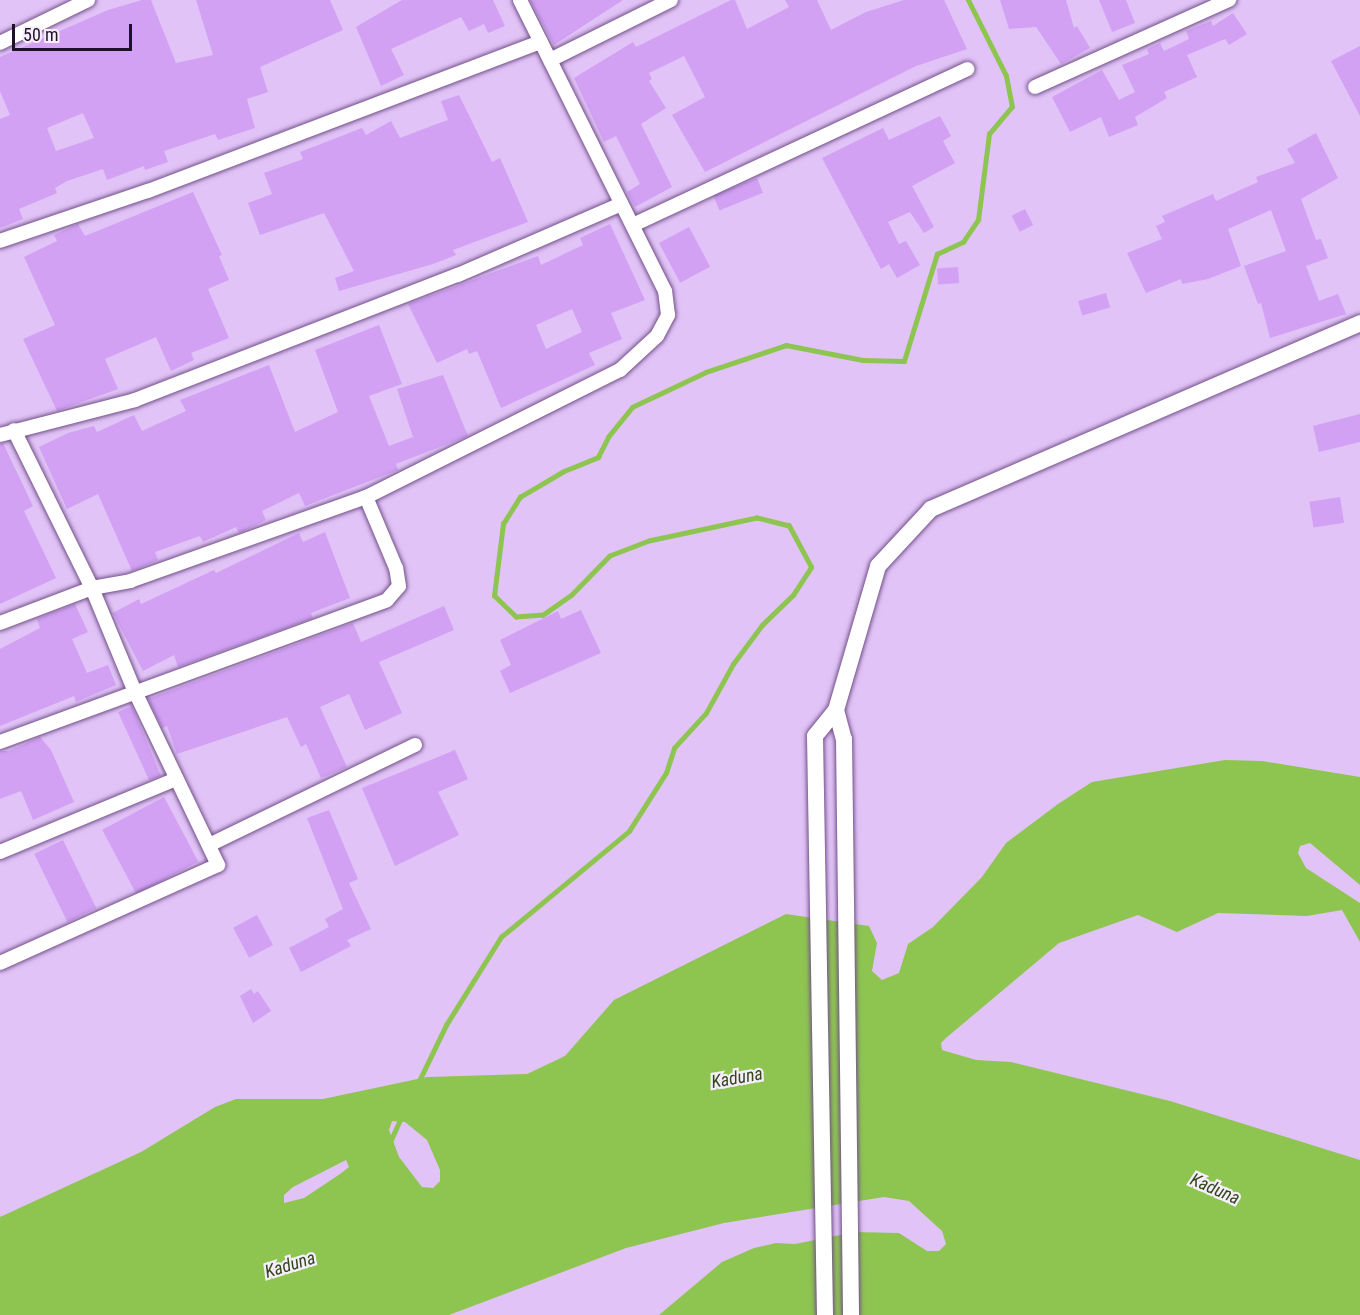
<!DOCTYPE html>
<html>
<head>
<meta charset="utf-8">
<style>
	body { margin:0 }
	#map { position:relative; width:1360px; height:1315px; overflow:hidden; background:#e1c3f7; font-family:"Roboto Condensed",sans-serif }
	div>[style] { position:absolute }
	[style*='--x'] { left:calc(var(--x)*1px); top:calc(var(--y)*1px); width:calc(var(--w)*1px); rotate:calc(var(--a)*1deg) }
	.water>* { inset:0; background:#8ec551 }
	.stream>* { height:4.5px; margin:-2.25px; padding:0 2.25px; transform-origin:2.25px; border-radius:2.25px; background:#8ec551 }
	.building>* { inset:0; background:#d2a1f4; transform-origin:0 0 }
	.roads { filter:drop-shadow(0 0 2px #725089) drop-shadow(0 0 2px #725089) }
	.minor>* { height:14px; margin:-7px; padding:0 7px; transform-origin:7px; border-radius:7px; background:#fff }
	.tertiary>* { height:16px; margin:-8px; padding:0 8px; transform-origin:8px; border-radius:8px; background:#fff }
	span { translate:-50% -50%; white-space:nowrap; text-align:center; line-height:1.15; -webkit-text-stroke:4.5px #f6eefc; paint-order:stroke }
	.water-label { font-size:18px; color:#314719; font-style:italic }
	.scale { position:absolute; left:12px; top:24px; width:120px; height:27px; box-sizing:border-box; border:3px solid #1f1128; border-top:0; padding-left:8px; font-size:18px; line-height:21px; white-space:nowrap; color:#1f1128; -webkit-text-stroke:4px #f6eefc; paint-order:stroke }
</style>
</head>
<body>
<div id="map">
	<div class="water">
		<div style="clip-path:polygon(evenodd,1225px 760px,1262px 761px,1360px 777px,1360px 885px,1310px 843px,1300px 846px,1298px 853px,1306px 868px,1360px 903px,1360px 942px,1342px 910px,1307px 916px,1218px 913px,1177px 932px,1138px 915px,1059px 943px,946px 1038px,941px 1043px,942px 1050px,976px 1060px,1011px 1062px,1170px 1101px,1360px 1160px,1360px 1315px,659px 1315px,722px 1262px,754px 1248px,776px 1243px,795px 1244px,855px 1232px,899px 1233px,927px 1251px,939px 1251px,946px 1244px,942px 1231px,909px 1201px,884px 1197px,724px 1223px,626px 1248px,449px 1315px,0 1315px,0 1217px,141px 1152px,215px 1107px,236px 1099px,323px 1099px,427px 1077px,527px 1074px,565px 1056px,614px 1000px,786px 914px,869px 926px,877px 943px,872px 971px,882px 980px,899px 973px,908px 944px,933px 927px,982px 877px,1006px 843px,1058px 804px,1092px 782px,1225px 760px,392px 1121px,405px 1122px,427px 1140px,440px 1170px,440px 1181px,433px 1188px,422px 1187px,399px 1157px,389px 1130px,392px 1121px,1225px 760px,346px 1160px,349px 1167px,340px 1174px,304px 1198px,284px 1203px,284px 1195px,293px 1187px,346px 1160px)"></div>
	</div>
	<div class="stream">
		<div style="--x:418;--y:1083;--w:64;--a:-64.2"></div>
		<div style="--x:446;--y:1025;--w:104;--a:-58"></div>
		<div style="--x:501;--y:937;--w:166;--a:-39.6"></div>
		<div style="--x:629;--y:831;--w:69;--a:-57.5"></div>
		<div style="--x:666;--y:773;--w:26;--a:-72"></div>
		<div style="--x:674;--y:748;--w:47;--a:-47.6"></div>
		<div style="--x:706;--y:713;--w:56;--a:-61.1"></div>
		<div style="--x:733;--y:664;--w:49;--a:-53.4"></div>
		<div style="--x:762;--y:625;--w:43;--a:-44.1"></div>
		<div style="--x:793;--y:595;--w:33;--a:-57"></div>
		<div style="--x:811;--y:567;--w:47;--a:-118.2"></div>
		<div style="--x:789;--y:526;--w:33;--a:-166"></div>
		<div style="--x:757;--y:518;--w:110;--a:168"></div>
		<div style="--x:649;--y:541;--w:42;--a:159"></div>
		<div style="--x:610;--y:556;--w:54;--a:134.3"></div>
		<div style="--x:572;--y:595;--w:35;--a:145"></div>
		<div style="--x:543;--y:615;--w:27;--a:176"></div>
		<div style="--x:516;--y:617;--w:30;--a:-136"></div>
		<div style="--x:494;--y:596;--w:73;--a:-82.9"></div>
		<div style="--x:503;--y:524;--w:32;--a:-58"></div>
		<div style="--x:520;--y:497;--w:51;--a:-30.6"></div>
		<div style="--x:564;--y:471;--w:37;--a:-22"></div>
		<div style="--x:598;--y:457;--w:22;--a:-63"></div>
		<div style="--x:608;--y:437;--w:38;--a:-51"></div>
		<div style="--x:632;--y:407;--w:82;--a:-25.3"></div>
		<div style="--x:706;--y:372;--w:84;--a:-18.6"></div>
		<div style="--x:786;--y:345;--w:78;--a:11"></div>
		<div style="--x:863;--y:360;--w:41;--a:1.4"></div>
		<div style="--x:904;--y:361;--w:112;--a:-72.9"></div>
		<div style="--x:937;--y:254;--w:29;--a:-25"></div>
		<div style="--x:963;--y:242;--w:27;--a:-56"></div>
		<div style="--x:978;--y:220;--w:87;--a:-82.7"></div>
		<div style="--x:989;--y:134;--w:35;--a:-50"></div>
		<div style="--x:1012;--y:107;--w:32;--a:-101"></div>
		<div style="--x:1006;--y:76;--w:85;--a:-116.6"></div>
		<div style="--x:391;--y:1140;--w:27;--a:-66"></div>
	</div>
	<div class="building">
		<div style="clip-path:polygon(evenodd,142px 0,151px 0,176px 63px,213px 55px,196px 0,330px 0,343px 30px,260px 67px,268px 92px,247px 99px,255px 128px,218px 140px,215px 134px,164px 151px,168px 162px,145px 170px,144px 166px,107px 180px,103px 169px,67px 181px,55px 188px,57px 193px,19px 209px,23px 219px,0 228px,0 119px,10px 115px,0 91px,0 57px,108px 10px,142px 0,83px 113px,94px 138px,56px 151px,47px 128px,83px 113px)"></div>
		<div style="clip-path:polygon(402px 0,493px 0,505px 26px,488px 33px,484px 24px,469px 31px,461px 17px,391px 49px,404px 75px,381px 86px,356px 27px)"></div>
		<div style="clip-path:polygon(530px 0,623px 0,554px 45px)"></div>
		<div style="clip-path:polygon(731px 0,735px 0,747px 29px,789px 7px,785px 0,817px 0,831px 30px,866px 12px,904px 0,944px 0,967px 49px,916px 66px,705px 172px,672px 115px,705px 97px,684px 56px,649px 73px,652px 79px,649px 81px,666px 108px,641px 124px,672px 187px,635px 207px,627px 192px,640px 184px,616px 136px,604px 142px,574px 78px,633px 42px,636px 47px)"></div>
		<div style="clip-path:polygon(1000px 0,1066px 0,1074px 28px,1077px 26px,1090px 48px,1061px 64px,1036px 27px,1009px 29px)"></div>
		<div style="clip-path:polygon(1099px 0,1126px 0,1135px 23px,1112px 32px)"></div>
		<div style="clip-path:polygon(1233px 13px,1247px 34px,1229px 45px,1225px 39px,1187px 55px,1197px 77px,1164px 92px,1167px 98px,1135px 117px,1138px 125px,1109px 137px,1101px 117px,1070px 132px,1052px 97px,1102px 70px,1119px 100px,1135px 92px,1122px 65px,1149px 54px,1147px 49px,1160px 43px,1164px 51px,1189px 39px,1186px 31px,1211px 21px,1213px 26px)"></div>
		<div style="clip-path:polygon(1360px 46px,1360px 116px,1331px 61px)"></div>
		<div style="clip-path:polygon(459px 95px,492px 162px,500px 158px,528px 222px,453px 250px,456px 255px,433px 264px,339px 291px,335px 278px,354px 271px,324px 213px,260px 235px,248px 203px,272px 194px,264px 173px,303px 159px,300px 152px,362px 128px,366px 135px,391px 121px,400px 138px,434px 125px,448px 120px,441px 101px)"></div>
		<div style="clip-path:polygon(940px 116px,951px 136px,943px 141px,955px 163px,912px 186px,934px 227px,924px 233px,910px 212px,888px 222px,899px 244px,906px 241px,920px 265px,897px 278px,889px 264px,881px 269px,822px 158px,883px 128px,889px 140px)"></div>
		<div style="clip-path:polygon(1316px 133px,1338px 178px,1301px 199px,1316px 240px,1321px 239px,1328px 258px,1306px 266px,1319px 301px,1338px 294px,1346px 314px,1270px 338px,1261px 303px,1258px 304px,1244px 266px,1286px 251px,1271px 210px,1228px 229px,1241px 266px,1208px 279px,1182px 284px,1181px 279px,1146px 293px,1127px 253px,1162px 239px,1156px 226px,1165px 222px,1162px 216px,1213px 194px,1216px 201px,1258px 182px,1256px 177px,1295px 163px,1287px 149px)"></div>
		<div style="left:757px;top:178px;width:16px;height:47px;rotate:68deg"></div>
		<div style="clip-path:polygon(193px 192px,222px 255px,219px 256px,229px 280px,208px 289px,229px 338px,191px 353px,194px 360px,171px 371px,156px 337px,105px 359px,118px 389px,57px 411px,23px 339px,55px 325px,24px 257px,57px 241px,54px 235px,78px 224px,85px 236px)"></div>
		<div style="left:1025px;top:209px;width:18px;height:15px;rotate:63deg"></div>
		<div style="clip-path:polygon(evenodd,610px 224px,645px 300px,611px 313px,622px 339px,589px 353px,595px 365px,501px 408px,477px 351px,469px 354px,467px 349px,437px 363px,408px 304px,538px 256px,541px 265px,583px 245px,580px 238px,610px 224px,572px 309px,582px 332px,546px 349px,536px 325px,572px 309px)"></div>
		<div style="left:689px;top:227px;width:45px;height:34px;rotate:62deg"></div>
		<div style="left:958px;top:267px;width:16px;height:21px;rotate:86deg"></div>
		<div style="left:1106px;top:293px;width:15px;height:29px;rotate:74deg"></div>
		<div style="clip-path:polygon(379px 325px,402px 384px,369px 396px,389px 446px,413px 437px,397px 389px,443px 375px,468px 436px,396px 464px,398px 470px,305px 506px,299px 493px,262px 511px,266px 520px,242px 532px,239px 533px,236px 527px,203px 542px,200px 536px,155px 552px,158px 560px,132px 571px,98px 494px,67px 509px,39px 447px,68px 433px,94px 426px,97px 432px,134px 415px,142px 431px,186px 411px,180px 400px,269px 365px,295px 432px,299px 430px,338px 412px,315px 350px)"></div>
		<div style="clip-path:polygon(1360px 414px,1360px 442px,1319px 452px,1313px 426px)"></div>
		<div style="clip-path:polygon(3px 443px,33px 506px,24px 511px,56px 578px,0 604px,0 444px)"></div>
		<div style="left:1340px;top:497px;width:26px;height:31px;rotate:81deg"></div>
		<div style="clip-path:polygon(325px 532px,350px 598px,311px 613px,313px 618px,178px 667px,174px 655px,143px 671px,113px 613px,139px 599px,141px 604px,214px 570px,216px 573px,299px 533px,303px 542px)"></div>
		<div style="clip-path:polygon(75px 604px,88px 632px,72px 639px,87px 673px,108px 665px,116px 685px,76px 702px,74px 696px,0 726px,0 649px,40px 628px,37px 619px)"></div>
		<div style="clip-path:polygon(444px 606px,454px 630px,379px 662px,402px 713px,365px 730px,349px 694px,320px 707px,347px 767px,321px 778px,306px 744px,301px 747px,287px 717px,177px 754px,167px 726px,162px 728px,148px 699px,353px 623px,361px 642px)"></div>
		<div style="clip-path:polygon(581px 610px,601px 653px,510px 693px,500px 671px,511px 665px,500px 640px,558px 611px,561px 619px)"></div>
		<div style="clip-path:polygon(132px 706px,161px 776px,149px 780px,118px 712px)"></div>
		<div style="clip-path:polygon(40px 737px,51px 750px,74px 802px,33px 820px,21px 791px,0 799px,0 751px,9px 751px)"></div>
		<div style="clip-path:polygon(455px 750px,468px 779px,438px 792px,459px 835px,395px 866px,362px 788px)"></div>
		<div style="left:164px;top:797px;width:73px;height:70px;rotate:62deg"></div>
		<div style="clip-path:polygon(329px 810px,358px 879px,349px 883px,371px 929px,347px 940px,351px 946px,301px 972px,289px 948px,329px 927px,325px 919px,343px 909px,307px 818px)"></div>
		<div style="left:63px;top:840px;width:76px;height:32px;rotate:64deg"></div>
		<div style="left:257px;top:915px;width:34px;height:27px;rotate:62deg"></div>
		<div style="clip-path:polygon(251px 989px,254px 994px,258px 991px,271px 1011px,253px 1023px,240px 996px)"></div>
	</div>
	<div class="roads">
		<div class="minor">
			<div style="--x:0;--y:43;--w:98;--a:-26"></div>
			<div style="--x:550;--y:60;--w:135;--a:-26.4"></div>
			<div style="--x:1035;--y:87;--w:213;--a:-24.2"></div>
			<div style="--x:633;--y:225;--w:369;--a:-25"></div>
			<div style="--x:0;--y:241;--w:156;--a:-18.7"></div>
			<div style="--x:148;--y:191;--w:420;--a:-20.8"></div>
			<div style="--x:0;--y:435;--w:139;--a:-14.5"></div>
			<div style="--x:135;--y:400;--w:346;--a:-21.2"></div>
			<div style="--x:458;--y:275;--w:178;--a:-23.5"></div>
			<div style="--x:0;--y:623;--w:98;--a:-20.8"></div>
			<div style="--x:92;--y:588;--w:39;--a:-10"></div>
			<div style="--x:130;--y:581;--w:251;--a:-19.6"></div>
			<div style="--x:366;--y:497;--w:284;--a:-26.6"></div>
			<div style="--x:620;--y:370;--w:50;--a:-42.6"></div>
			<div style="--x:657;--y:336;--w:24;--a:-62"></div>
			<div style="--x:668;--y:315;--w:24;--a:-97"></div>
			<div style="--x:665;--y:291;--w:325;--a:-116.5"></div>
			<div style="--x:0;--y:742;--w:412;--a:-20.1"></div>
			<div style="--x:387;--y:600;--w:18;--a:-49"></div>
			<div style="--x:399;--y:586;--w:18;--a:-99"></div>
			<div style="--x:396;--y:568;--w:77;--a:-112.9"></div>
			<div style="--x:209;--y:845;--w:229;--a:-25.9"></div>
			<div style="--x:0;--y:852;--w:191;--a:-22.5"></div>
			<div style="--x:0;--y:963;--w:239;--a:-24.2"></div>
			<div style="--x:218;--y:865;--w:192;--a:-115.6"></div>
			<div style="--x:135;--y:692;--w:113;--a:-112.5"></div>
			<div style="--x:92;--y:588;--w:176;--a:-116.3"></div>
		</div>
		<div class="tertiary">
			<div style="--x:836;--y:710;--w:30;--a:75"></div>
			<div style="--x:844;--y:739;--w:576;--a:89.3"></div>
			<div style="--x:825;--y:1315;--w:579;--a:-90.99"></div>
			<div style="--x:815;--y:736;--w:33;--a:-51"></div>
			<div style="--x:836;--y:710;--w:150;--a:-73.7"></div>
			<div style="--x:878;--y:566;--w:78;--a:-47.1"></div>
			<div style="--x:931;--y:509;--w:468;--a:-23.4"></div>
		</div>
	</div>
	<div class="water-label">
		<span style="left:737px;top:1078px;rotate:-10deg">Kaduna</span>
		<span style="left:1215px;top:1189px;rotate:24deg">Kaduna</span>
		<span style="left:290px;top:1265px;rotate:-17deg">Kaduna</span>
	</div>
	<div class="scale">50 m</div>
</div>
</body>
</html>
